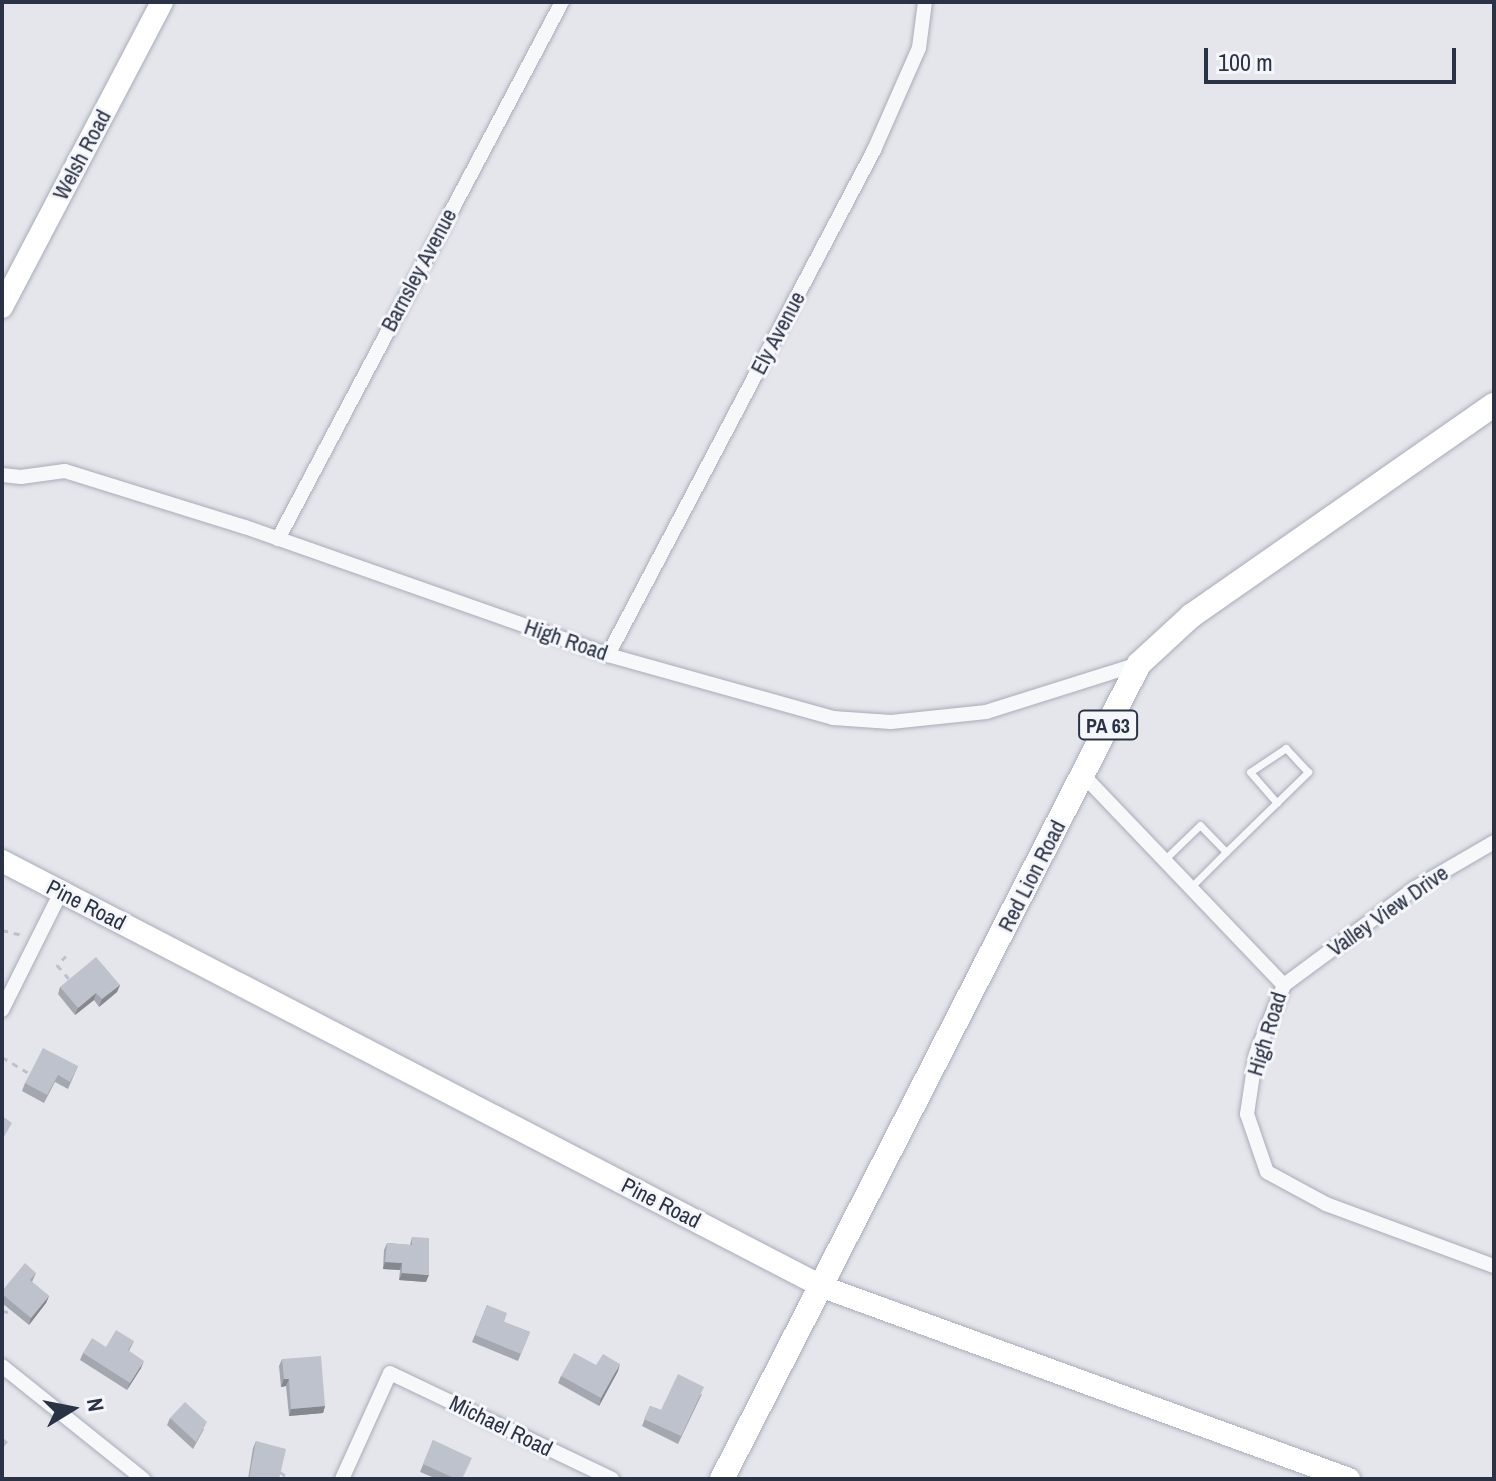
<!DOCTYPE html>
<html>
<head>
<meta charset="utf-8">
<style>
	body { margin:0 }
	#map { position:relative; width:1496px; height:1481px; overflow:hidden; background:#e4e6ec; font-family:"Archivo Narrow",sans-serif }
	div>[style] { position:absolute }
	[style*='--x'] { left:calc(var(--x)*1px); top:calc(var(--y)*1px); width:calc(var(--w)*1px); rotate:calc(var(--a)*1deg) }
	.path>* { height:3px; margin-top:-1.5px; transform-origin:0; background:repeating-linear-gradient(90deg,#bec1c8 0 6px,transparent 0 12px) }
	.roads { filter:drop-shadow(0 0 2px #a8acb7) drop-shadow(0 0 2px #a8acb7) }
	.lane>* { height:7px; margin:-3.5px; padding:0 3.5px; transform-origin:3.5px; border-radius:3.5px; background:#f7f8fa }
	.street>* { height:14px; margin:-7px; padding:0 7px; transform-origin:7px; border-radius:7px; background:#f7f8fa }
	.secondary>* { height:22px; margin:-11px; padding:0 11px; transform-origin:11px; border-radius:11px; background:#fff }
	.primary>* { height:24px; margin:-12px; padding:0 12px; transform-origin:12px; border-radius:12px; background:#fff }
	.wall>* { inset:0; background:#a3a7af }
	.shaded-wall>* { inset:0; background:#84888f }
	.building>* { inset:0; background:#bdc2cc }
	span { translate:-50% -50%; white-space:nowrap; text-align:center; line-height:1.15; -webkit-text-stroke:6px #f4f6f9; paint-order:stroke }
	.shield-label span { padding:2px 6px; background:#f4f6f9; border:2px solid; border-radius:6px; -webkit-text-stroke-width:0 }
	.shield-label { font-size:20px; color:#2a3246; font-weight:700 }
	.street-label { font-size:22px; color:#2a3246 }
	.frame { position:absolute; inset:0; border:4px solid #2a3246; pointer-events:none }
	.north { position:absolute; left:32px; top:1369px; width:80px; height:80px; -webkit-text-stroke:6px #f4f6f9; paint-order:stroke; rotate:80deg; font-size:22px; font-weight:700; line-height:32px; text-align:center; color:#2a3246 }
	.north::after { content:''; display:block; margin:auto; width:28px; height:36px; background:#2a3246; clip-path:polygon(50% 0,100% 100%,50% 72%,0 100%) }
	.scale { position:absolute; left:1204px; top:48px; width:252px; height:36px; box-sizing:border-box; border:4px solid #2a3246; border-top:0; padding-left:10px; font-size:24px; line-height:28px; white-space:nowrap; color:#2a3246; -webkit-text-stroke:6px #f4f6f9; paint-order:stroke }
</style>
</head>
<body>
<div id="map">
	<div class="path">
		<div style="--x:2;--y:930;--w:21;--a:14"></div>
		<div style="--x:66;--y:956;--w:13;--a:135"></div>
		<div style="--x:57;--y:965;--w:23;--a:49"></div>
		<div style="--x:2;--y:1057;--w:33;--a:31"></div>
		<div style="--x:2;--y:1311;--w:12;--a:9"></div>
		<div style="--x:280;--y:1472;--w:12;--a:35"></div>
	</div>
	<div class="roads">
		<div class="lane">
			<div style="--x:1226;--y:852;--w:115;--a:-44.3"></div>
			<div style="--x:1308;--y:772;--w:33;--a:-133"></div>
			<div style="--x:1286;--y:748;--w:43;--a:146.3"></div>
			<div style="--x:1250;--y:772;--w:41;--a:48.9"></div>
			<div style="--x:1164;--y:860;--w:50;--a:-44.2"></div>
			<div style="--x:1200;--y:825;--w:37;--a:46"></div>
			<div style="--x:1226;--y:852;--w:49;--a:135"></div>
		</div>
		<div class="street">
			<div style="--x:2;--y:475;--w:19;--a:6"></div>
			<div style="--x:21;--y:477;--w:44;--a:-7.8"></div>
			<div style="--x:65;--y:471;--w:189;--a:17.3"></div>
			<div style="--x:245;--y:527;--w:385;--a:19.4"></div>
			<div style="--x:608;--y:655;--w:234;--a:15.6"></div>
			<div style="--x:833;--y:718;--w:58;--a:3.9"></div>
			<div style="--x:891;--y:722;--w:96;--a:-6"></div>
			<div style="--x:986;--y:712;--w:159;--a:-17.5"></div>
			<div style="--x:278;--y:539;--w:607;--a:-62.13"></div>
			<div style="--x:608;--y:655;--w:571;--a:-62.22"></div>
			<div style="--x:874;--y:150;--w:111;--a:-66.2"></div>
			<div style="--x:919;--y:48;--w:46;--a:-82.6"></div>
			<div style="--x:1083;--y:775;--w:291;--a:46.3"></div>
			<div style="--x:1284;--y:985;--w:74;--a:112.1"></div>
			<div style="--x:1256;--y:1054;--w:61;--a:98.5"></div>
			<div style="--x:1247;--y:1114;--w:61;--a:71"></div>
			<div style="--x:1267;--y:1172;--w:67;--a:28.5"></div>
			<div style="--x:1326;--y:1204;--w:179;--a:20.3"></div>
			<div style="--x:1284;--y:985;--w:163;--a:-36.5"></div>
			<div style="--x:1415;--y:888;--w:91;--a:-30.2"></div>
			<div style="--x:2;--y:1010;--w:132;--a:-63.4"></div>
			<div style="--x:2;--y:1366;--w:181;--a:38.7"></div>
			<div style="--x:342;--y:1479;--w:116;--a:-65.6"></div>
			<div style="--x:390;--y:1373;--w:246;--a:25.5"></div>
		</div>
		<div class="secondary">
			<div style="--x:2;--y:307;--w:344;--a:-62.3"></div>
			<div style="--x:2;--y:861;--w:925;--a:27.42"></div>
			<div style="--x:823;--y:1287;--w:560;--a:20.05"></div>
		</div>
		<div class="primary">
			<div style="--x:722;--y:1479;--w:915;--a:-62.9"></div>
			<div style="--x:1139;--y:664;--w:71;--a:-42.7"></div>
			<div style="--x:1191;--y:616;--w:369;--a:-34.9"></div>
		</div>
	</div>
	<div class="wall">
		<div style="clip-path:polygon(120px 985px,117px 992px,99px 1007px,94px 1000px,75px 1015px,58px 994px,60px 987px)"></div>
		<div style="clip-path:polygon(78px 1066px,68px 1089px,55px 1082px,44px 1103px,22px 1091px,25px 1083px)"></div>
		<div style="clip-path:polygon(412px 1237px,426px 1282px,399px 1280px,400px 1270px,383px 1269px,384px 1250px,387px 1243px,410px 1245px)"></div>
		<div style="clip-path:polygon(36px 1273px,32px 1282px,49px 1296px,46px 1303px,29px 1325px,2px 1303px,2px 1294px)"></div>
		<div style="clip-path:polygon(487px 1305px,504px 1322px,530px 1332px,518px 1361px,472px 1342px)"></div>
		<div style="clip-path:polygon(134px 1341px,129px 1351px,141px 1368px,127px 1390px,80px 1360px,83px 1353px)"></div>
		<div style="clip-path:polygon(282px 1359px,325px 1406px,323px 1413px,289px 1416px,286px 1386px,281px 1387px,279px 1366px)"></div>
		<div style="clip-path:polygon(618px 1371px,599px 1406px,558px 1383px,561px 1376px)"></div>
		<div style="clip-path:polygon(702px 1394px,678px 1444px,642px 1426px,650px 1406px,661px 1410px)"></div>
		<div style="clip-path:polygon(170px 1418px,204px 1429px,193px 1449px,167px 1425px)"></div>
		<div style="clip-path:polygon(433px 1440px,463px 1479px,437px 1479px,420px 1472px)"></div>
		<div style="clip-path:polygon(256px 1441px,279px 1479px,248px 1479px,253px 1448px)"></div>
	</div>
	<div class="shaded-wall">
		<div style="clip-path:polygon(120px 985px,117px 992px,99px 1007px,102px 999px)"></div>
		<div style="clip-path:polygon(96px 993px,94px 1000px,75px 1015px,78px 1008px)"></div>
		<div style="clip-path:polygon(385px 1262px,402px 1263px,400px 1270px,383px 1269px)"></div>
		<div style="clip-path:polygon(402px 1273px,429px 1275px,426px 1282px,399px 1280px)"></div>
		<div style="clip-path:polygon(49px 1296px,46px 1303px,29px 1325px,31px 1318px)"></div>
		<div style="clip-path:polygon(144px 1361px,141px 1368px,127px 1390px,130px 1383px)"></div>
		<div style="clip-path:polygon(620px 1364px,618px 1371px,599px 1406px,601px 1398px)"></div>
		<div style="clip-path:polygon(284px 1379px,289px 1379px,286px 1386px,281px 1387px)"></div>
		<div style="clip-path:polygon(325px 1406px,323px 1413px,289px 1416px,291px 1409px)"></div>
	</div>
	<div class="building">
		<div style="clip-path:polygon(96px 957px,120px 985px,102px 999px,96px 993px,78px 1008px,60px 987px)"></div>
		<div style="clip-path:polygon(43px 1048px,78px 1066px,70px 1082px,58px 1075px,47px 1095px,25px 1083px)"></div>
		<div style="clip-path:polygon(2px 1116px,12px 1123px,2px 1140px)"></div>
		<div style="clip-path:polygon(412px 1237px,429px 1238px,429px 1275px,402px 1273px,402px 1263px,385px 1262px,387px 1243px,412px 1245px)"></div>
		<div style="clip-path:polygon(25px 1263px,36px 1273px,30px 1280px,49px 1296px,31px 1318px,2px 1294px,2px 1291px)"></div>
		<div style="clip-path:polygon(487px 1305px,507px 1313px,504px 1322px,530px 1332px,521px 1354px,475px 1335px)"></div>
		<div style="clip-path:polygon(116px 1330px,134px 1341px,128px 1350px,144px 1361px,130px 1383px,83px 1353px,92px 1338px,106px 1347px)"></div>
		<div style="clip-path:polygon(574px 1353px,596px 1365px,603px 1354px,620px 1364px,601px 1398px,561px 1376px)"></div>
		<div style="clip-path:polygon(321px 1356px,325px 1406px,291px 1409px,289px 1379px,284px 1379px,282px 1359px)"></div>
		<div style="clip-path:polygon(678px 1374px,704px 1387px,681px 1436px,644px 1419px,650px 1406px,661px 1410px)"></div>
		<div style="clip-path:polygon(185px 1402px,207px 1422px,196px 1442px,170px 1418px)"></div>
		<div style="clip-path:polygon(2px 1437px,8px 1442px,2px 1449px)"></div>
		<div style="clip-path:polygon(433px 1440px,472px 1458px,462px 1479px,456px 1479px,423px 1464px)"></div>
		<div style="clip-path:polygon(256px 1441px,286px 1449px,279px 1479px,249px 1479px)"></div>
	</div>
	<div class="shield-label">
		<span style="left:1108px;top:725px">PA 63</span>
	</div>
	<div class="street-label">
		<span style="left:82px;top:155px;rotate:-62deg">Welsh Road</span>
		<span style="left:419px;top:270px;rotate:-62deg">Barnsley Avenue</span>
		<span style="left:778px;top:333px;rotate:-62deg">Ely Avenue</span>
		<span style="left:566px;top:640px;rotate:19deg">High Road</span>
		<span style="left:1032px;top:876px;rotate:-63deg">Red Lion Road</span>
		<span style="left:86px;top:905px;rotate:27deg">Pine Road</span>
		<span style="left:1388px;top:911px;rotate:-35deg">Valley View Drive</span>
		<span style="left:1267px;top:1034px;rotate:-73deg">High Road</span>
		<span style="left:661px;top:1203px;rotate:27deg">Pine Road</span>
		<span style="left:501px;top:1426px;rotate:26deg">Michael Road</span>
	</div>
	<div class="frame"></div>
	<div class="north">N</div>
	<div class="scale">100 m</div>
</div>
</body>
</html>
